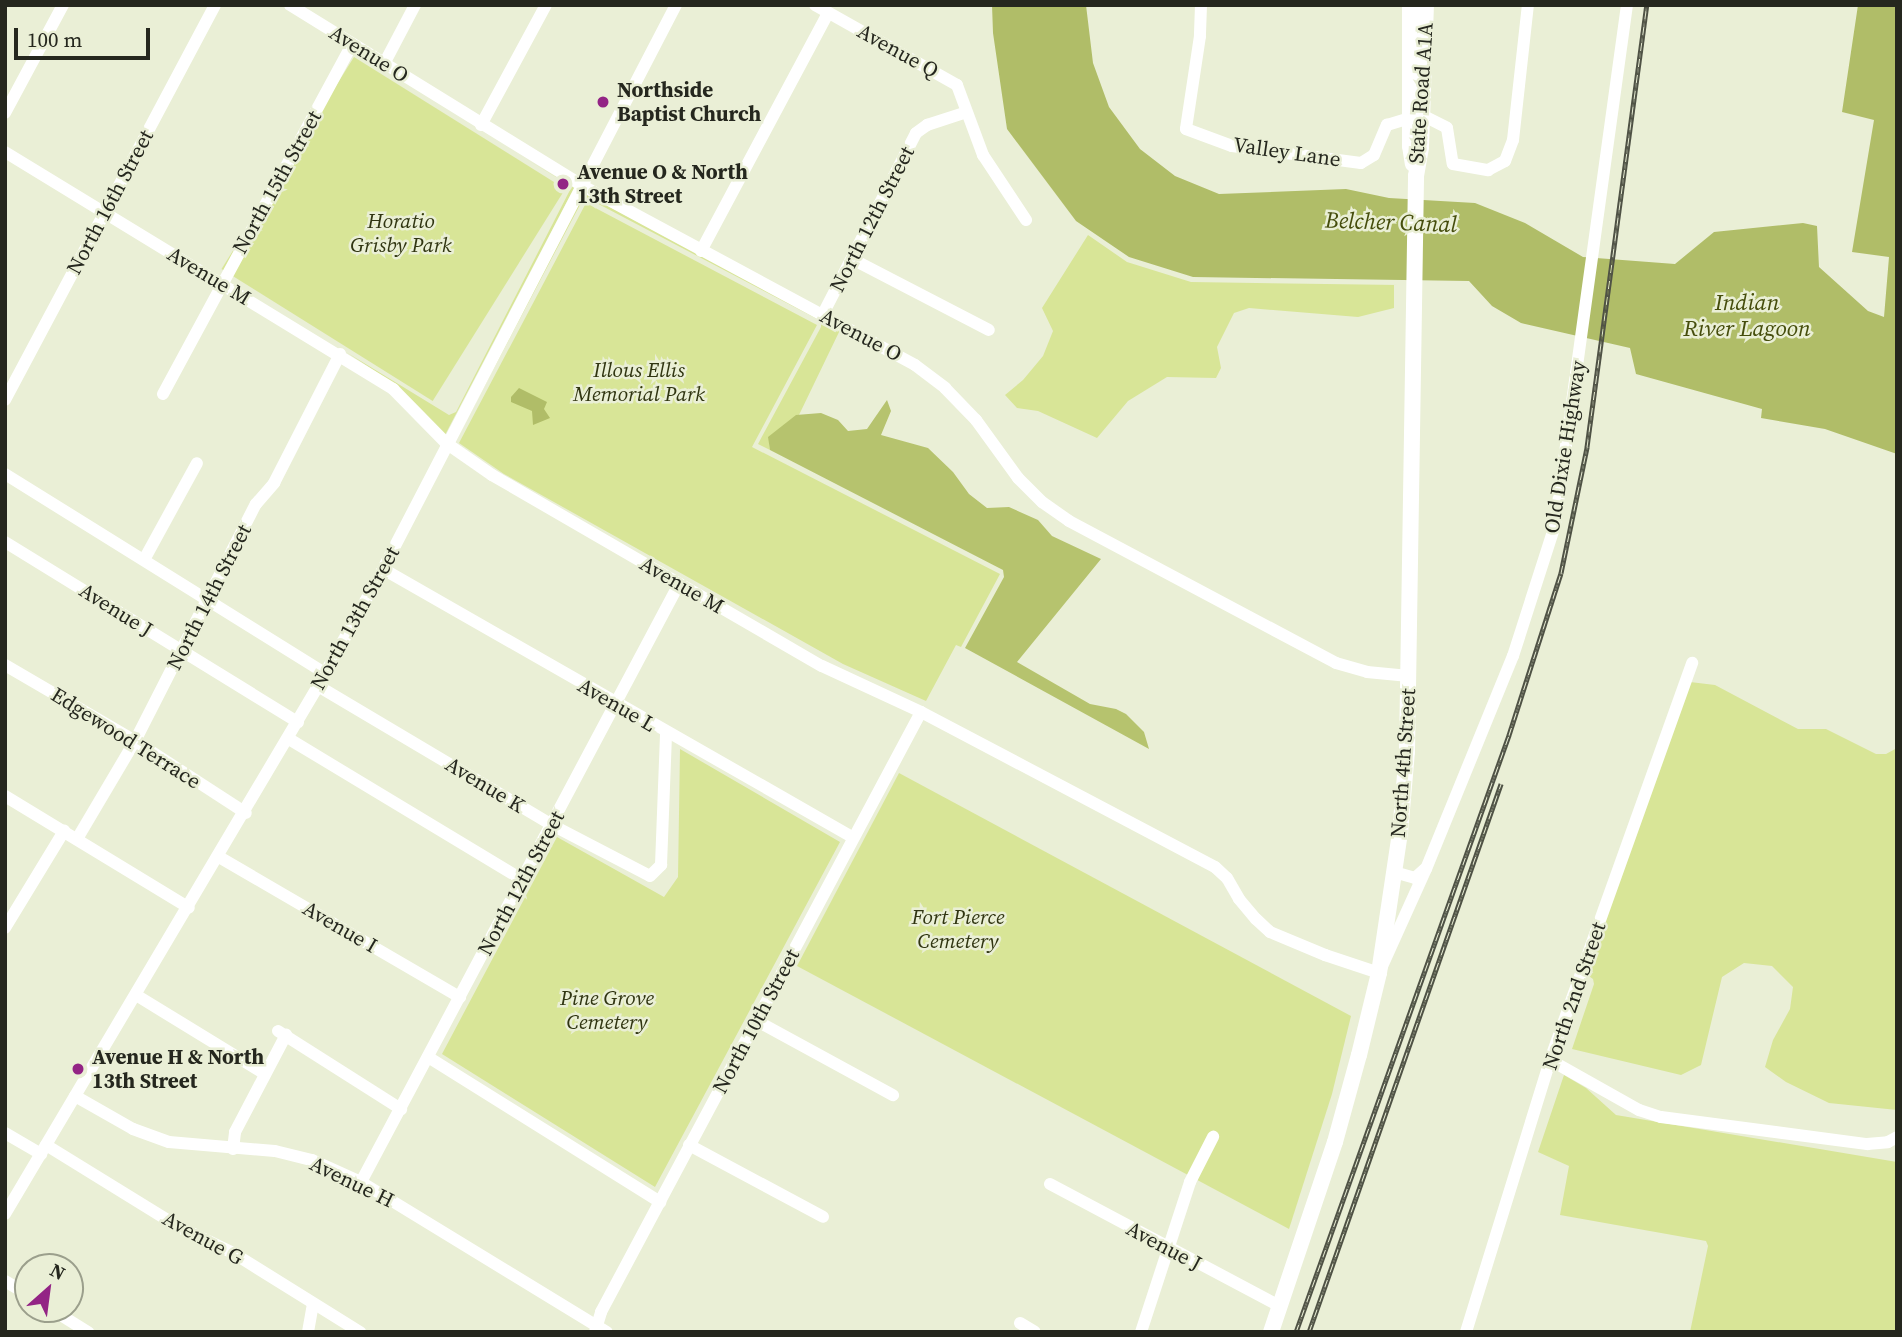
<!DOCTYPE html>
<html>
<head>
<meta charset="utf-8">
<style>
	body { margin:0 }
	#map { position:relative; width:1902px; height:1337px; overflow:hidden; background:#eaefd6; font-family:"Source Serif 4",serif }
	div>[style] { position:absolute }
	[style*='--x'] { left:calc(var(--x)*1px); top:calc(var(--y)*1px); width:calc(var(--w)*1px); rotate:calc(var(--a)*1deg) }
	.green>* { inset:0; background:#d8e597; transform-origin:0 0 }
	.forest>* { inset:0; background:#b6c36e }
	.water>* { inset:0; background:#b0bd68 }
	.minor>* { height:12px; margin:-6px; padding:0 6px; transform-origin:6px; border-radius:6px; background:#fff }
	.major>* { height:16px; margin:-8px; padding:0 8px; transform-origin:8px; border-radius:8px; background:#fff }
	.rail>* { height:5px; margin-top:-2.5px; transform-origin:0; background:repeating-linear-gradient(90deg,#eaefd6 0 8px,#4f5245 0 16px); box-sizing:border-box; border-block:2px solid #4f5245 }
	.dots>* { width:19px; height:19px; translate:-50% -50%; box-sizing:border-box; border:4px solid #eaefd6; border-radius:50% }
	span { translate:-50% -50%; white-space:nowrap; text-align:center; line-height:1.15; -webkit-text-stroke:5px #eaefd6; paint-order:stroke }
	.street-label { font-size:21px; color:#25271e }
	.poi-label { font-size:21px; color:#25271e; font-weight:700 }
	.left { translate:0 -50%; text-align:left }
	.park-label { font-size:21px; color:#303511; font-style:italic }
	.water-label { font-size:23px; color:#454d0c; font-style:italic }
	.frame { position:absolute; inset:0; border:7px solid #25271e; pointer-events:none }
	.north { position:absolute; left:14px; top:1253px; width:70px; height:70px; box-sizing:border-box; background:#eaefd6; border:2px solid #9b9f8c; border-radius:50%; rotate:28deg; font-size:19px; font-weight:700; line-height:28px; text-align:center; color:#25271e }
	.north::after { content:''; display:block; margin:auto; width:24px; height:32px; background:#932485; clip-path:polygon(50% 0,100% 100%,50% 72%,0 100%) }
	.scale { position:absolute; left:14px; top:28px; width:136px; height:32px; box-sizing:border-box; border:4px solid #25271e; border-top:0; padding-left:9px; font-size:21px; line-height:24px; white-space:nowrap; color:#25271e; -webkit-text-stroke:5px #eaefd6; paint-order:stroke }
</style>
</head>
<body>
<div id="map">
	<div class="green">
		<div style="left:354px;top:57px;width:249px;height:250px;rotate:32deg"></div>
		<div style="clip-path:polygon(523px 157px,574px 188px,445px 435px,396px 385px,346px 352px,449px 415px,456px 412px,570px 190px,568px 184px)"></div>
		<div style="clip-path:polygon(582px 192px,840px 330px,799px 415px,769px 437px,770px 450px,758px 444px,821px 327px,821px 321px,587px 198px,582px 201px,455px 442px)"></div>
		<div style="clip-path:polygon(586px 203px,817px 325px,752px 447px,1000px 574px,961px 647px,956px 645px,926px 701px,843px 664px,504px 474px,459px 443px)"></div>
		<div style="clip-path:polygon(1088px 235px,1127px 262px,1191px 282px,1399px 285px,1400px 285px,1394px 285px,1394px 308px,1358px 317px,1249px 308px,1234px 313px,1217px 347px,1221px 368px,1216px 378px,1167px 377px,1128px 401px,1097px 438px,1038px 411px,1017px 408px,1005px 395px,1023px 380px,1043px 356px,1053px 331px,1042px 308px)"></div>
		<div style="clip-path:polygon(1690px 682px,1715px 685px,1798px 729px,1826px 729px,1876px 754px,1886px 754px,1897px 748px,1897px 1110px,1829px 1103px,1786px 1082px,1765px 1067px,1773px 1040px,1790px 1009px,1793px 987px,1772px 966px,1744px 963px,1722px 977px,1701px 1065px,1681px 1075px,1572px 1049px,1594px 984px,1593px 979px,1586px 974px)"></div>
		<div style="clip-path:polygon(680px 749px,840px 842px,655px 1187px,442px 1054px,557px 837px,664px 897px,678px 877px)"></div>
		<div style="clip-path:polygon(899px 773px,1351px 1016px,1332px 1094px,1289px 1229px,797px 966px)"></div>
		<div style="clip-path:polygon(1564px 1075px,1586px 1088px,1616px 1115px,1897px 1162px,1897px 1332px,1690px 1332px,1708px 1246px,1706px 1241px,1560px 1215px,1569px 1166px,1538px 1152px)"></div>
	</div>
	<div class="forest">
		<div style="clip-path:polygon(887px 400px,891px 411px,881px 435px,928px 448px,953px 472px,969px 494px,987px 508px,1009px 507px,1038px 520px,1052px 536px,1101px 559px,1017px 662px,1090px 704px,1116px 709px,1126px 714px,1144px 732px,1149px 749px,965px 648px,1004px 577px,1003px 570px,770px 450px,768px 437px,796px 415px,821px 413px,838px 420px,848px 431px,867px 429px)"></div>
	</div>
	<div class="water">
		<div style="clip-path:polygon(992px 5px,1086px 5px,1093px 63px,1109px 107px,1140px 149px,1175px 176px,1219px 194px,1346px 189px,1389px 198px,1475px 203px,1525px 223px,1583px 257px,1675px 264px,1714px 232px,1803px 223px,1817px 226px,1819px 267px,1868px 311px,1884px 317px,1889px 257px,1852px 252px,1874px 120px,1842px 112px,1858px 5px,1897px 5px,1897px 454px,1825px 429px,1761px 418px,1762px 409px,1636px 374px,1630px 348px,1521px 323px,1492px 306px,1469px 281px,1193px 277px,1129px 257px,1076px 221px,1007px 129px,993px 33px)"></div>
		<div style="clip-path:polygon(519px 388px,547px 402px,544px 409px,550px 418px,533px 425px,532px 411px,511px 402px,511px 397px)"></div>
	</div>
	<div class="minor">
		<div style="--x:290;--y:5;--w:342;--a:31.7"></div>
		<div style="--x:581;--y:185;--w:379;--a:28.3"></div>
		<div style="--x:915;--y:365;--w:38;--a:37"></div>
		<div style="--x:945;--y:388;--w:45;--a:45.9"></div>
		<div style="--x:976;--y:420;--w:72;--a:54.1"></div>
		<div style="--x:1018;--y:478;--w:34;--a:45"></div>
		<div style="--x:1042;--y:502;--w:33;--a:35"></div>
		<div style="--x:1069;--y:521;--w:302;--a:28"></div>
		<div style="--x:1336;--y:663;--w:32;--a:16"></div>
		<div style="--x:1367;--y:672;--w:42;--a:5.4"></div>
		<div style="--x:815;--y:5;--w:163;--a:29.4"></div>
		<div style="--x:957;--y:85;--w:75;--a:69.6"></div>
		<div style="--x:983;--y:155;--w:78;--a:56.5"></div>
		<div style="--x:1201;--y:5;--w:31;--a:92"></div>
		<div style="--x:1200;--y:36;--w:94;--a:98.6"></div>
		<div style="--x:1186;--y:129;--w:49;--a:20.3"></div>
		<div style="--x:1232;--y:146;--w:130;--a:7.5"></div>
		<div style="--x:1361;--y:163;--w:15;--a:-32"></div>
		<div style="--x:1374;--y:155;--w:33;--a:-67"></div>
		<div style="--x:1387;--y:125;--w:24;--a:-17"></div>
		<div style="--x:384;--y:64;--w:67;--a:-62.3"></div>
		<div style="--x:5;--y:113;--w:123;--a:-61.8"></div>
		<div style="--x:1422;--y:115;--w:28;--a:27"></div>
		<div style="--x:1447;--y:128;--w:36;--a:81"></div>
		<div style="--x:1453;--y:164;--w:36;--a:10"></div>
		<div style="--x:1488;--y:170;--w:19;--a:-28"></div>
		<div style="--x:1505;--y:161;--w:22;--a:-69"></div>
		<div style="--x:1513;--y:140;--w:136;--a:-83.7"></div>
		<div style="--x:481;--y:125;--w:136;--a:-61.6"></div>
		<div style="--x:5;--y:152;--w:455;--a:31.4"></div>
		<div style="--x:393;--y:389;--w:76;--a:45.5"></div>
		<div style="--x:446;--y:443;--w:56;--a:34.8"></div>
		<div style="--x:492;--y:475;--w:381;--a:30.1"></div>
		<div style="--x:822;--y:666;--w:109;--a:24.9"></div>
		<div style="--x:921;--y:712;--w:332;--a:27.8"></div>
		<div style="--x:1215;--y:867;--w:16;--a:43"></div>
		<div style="--x:1227;--y:878;--w:24;--a:60"></div>
		<div style="--x:1239;--y:899;--w:26;--a:50"></div>
		<div style="--x:1256;--y:919;--w:19;--a:43"></div>
		<div style="--x:1270;--y:932;--w:60;--a:22.7"></div>
		<div style="--x:1325;--y:955;--w:57;--a:18.4"></div>
		<div style="--x:1379;--y:973;--w:114;--a:-65.7"></div>
		<div style="--x:1426;--y:869;--w:230;--a:-67.8"></div>
		<div style="--x:1513;--y:656;--w:138;--a:-72.2"></div>
		<div style="--x:1555;--y:525;--w:525;--a:-82.12"></div>
		<div style="--x:701;--y:251;--w:270;--a:-61.9"></div>
		<div style="--x:852;--y:259;--w:154;--a:27.4"></div>
		<div style="--x:823;--y:314;--w:203;--a:-62.8"></div>
		<div style="--x:916;--y:133;--w:14;--a:-36"></div>
		<div style="--x:927;--y:125;--w:40;--a:-18"></div>
		<div style="--x:163;--y:394;--w:398;--a:-61.6"></div>
		<div style="--x:5;--y:400;--w:447;--a:-62"></div>
		<div style="--x:5;--y:474;--w:377;--a:31.9"></div>
		<div style="--x:5;--y:542;--w:344;--a:31.6"></div>
		<div style="--x:145;--y:558;--w:108;--a:-61.3"></div>
		<div style="--x:383;--y:569;--w:540;--a:29.74"></div>
		<div style="--x:5;--y:665;--w:151;--a:30.3"></div>
		<div style="--x:135;--y:741;--w:132;--a:33"></div>
		<div style="--x:318;--y:686;--w:272;--a:30.7"></div>
		<div style="--x:552;--y:825;--w:110;--a:27.5"></div>
		<div style="--x:650;--y:876;--w:16;--a:-45"></div>
		<div style="--x:661;--y:865;--w:131;--a:-87.8"></div>
		<div style="--x:289;--y:739;--w:273;--a:31.1"></div>
		<div style="--x:5;--y:796;--w:215;--a:31.3"></div>
		<div style="--x:77;--y:839;--w:114;--a:-59.4"></div>
		<div style="--x:135;--y:741;--w:266;--a:-63"></div>
		<div style="--x:256;--y:504;--w:28;--a:-49"></div>
		<div style="--x:274;--y:483;--w:145;--a:-62.9"></div>
		<div style="--x:219;--y:857;--w:279;--a:30.2"></div>
		<div style="--x:1394;--y:872;--w:22;--a:16"></div>
		<div style="--x:1415;--y:878;--w:13;--a:-42"></div>
		<div style="--x:5;--y:928;--w:114;--a:-58.7"></div>
		<div style="--x:136;--y:995;--w:151;--a:31.5"></div>
		<div style="--x:757;--y:1021;--w:155;--a:28.6"></div>
		<div style="--x:278;--y:1031;--w:146;--a:32.4"></div>
		<div style="--x:428;--y:1057;--w:274;--a:32"></div>
		<div style="--x:1550;--y:1060;--w:102;--a:29.3"></div>
		<div style="--x:1639;--y:1110;--w:23;--a:18"></div>
		<div style="--x:1661;--y:1117;--w:208;--a:7.5"></div>
		<div style="--x:1867;--y:1144;--w:21;--a:-5"></div>
		<div style="--x:1888;--y:1142;--w:10;--a:-29"></div>
		<div style="--x:75;--y:1096;--w:67;--a:29.6"></div>
		<div style="--x:133;--y:1129;--w:38;--a:20"></div>
		<div style="--x:169;--y:1142;--w:106;--a:4.9"></div>
		<div style="--x:275;--y:1151;--w:38;--a:14"></div>
		<div style="--x:312;--y:1160;--w:54;--a:24.2"></div>
		<div style="--x:361;--y:1182;--w:288;--a:31.4"></div>
		<div style="--x:5;--y:1133;--w:42;--a:30.3"></div>
		<div style="--x:46;--y:1145;--w:156;--a:31.7"></div>
		<div style="--x:179;--y:1227;--w:60;--a:25.7"></div>
		<div style="--x:233;--y:1253;--w:150;--a:31.9"></div>
		<div style="--x:689;--y:1145;--w:152;--a:28.2"></div>
		<div style="--x:233;--y:1149;--w:17;--a:-83"></div>
		<div style="--x:235;--y:1132;--w:110;--a:-62.3"></div>
		<div style="--x:361;--y:1182;--w:677;--a:-62"></div>
		<div style="--x:1050;--y:1184;--w:259;--a:28"></div>
		<div style="--x:5;--y:1214;--w:614;--a:-59.34"></div>
		<div style="--x:318;--y:686;--w:134;--a:-60.9"></div>
		<div style="--x:383;--y:569;--w:636;--a:-62.55"></div>
		<div style="--x:5;--y:1281;--w:27;--a:31"></div>
		<div style="--x:51;--y:1309;--w:44;--a:31.9"></div>
		<div style="--x:1020;--y:1323;--w:17;--a:31"></div>
		<div style="--x:308;--y:1332;--w:29;--a:-80"></div>
		<div style="--x:595;--y:1332;--w:21;--a:-73"></div>
		<div style="--x:601;--y:1312;--w:680;--a:-61.93"></div>
		<div style="--x:1141;--y:1332;--w:158;--a:-71.9"></div>
		<div style="--x:1190;--y:1182;--w:51;--a:-62.9"></div>
		<div style="--x:1466;--y:1332;--w:285;--a:-72.8"></div>
		<div style="--x:1550;--y:1060;--w:422;--a:-70.3"></div>
	</div>
	<div class="major">
		<div style="--x:1410;--y:5;--w:141;--a:90"></div>
		<div style="--x:1410;--y:146;--w:18;--a:81"></div>
		<div style="--x:1271;--y:1332;--w:200;--a:-71.4"></div>
		<div style="--x:1335;--y:1142;--w:90;--a:-74.6"></div>
		<div style="--x:1359;--y:1055;--w:84;--a:-76.3"></div>
		<div style="--x:1379;--y:973;--w:142;--a:-81.5"></div>
		<div style="--x:1400;--y:833;--w:81;--a:-85.1"></div>
		<div style="--x:1407;--y:752;--w:576;--a:-89.1"></div>
		<div style="--x:1416;--y:176;--w:29;--a:-80"></div>
		<div style="--x:1421;--y:147;--w:142;--a:-88"></div>
	</div>
	<div class="rail">
		<div style="--x:1296;--y:1332;--w:634;--a:-70.36"></div>
		<div style="--x:1509;--y:735;--w:170;--a:-72.2"></div>
		<div style="--x:1561;--y:573;--w:129;--a:-78.3"></div>
		<div style="--x:1587;--y:447;--w:446;--a:-82.3"></div>
		<div style="--x:1309;--y:1332;--w:581;--a:-70.69"></div>
	</div>
	<div class="dots">
		<div style="left:603px;top:102px;background:#932485"></div>
		<div style="left:563px;top:184px;background:#932485"></div>
		<div style="left:78px;top:1069px;background:#932485"></div>
	</div>
	<div class="street-label">
		<span style="left:898px;top:51px;rotate:29deg">Avenue Q</span>
		<span style="left:369px;top:54px;rotate:32deg">Avenue O</span>
		<span style="left:1421px;top:93px;rotate:-86deg">State Road A1A</span>
		<span style="left:1287px;top:152px;rotate:8deg">Valley Lane</span>
		<span style="left:277px;top:182px;rotate:-61deg">North 15th Street</span>
		<span style="left:110px;top:202px;rotate:-62deg">North 16th Street</span>
		<span style="left:872px;top:219px;rotate:-63deg">North 12th Street</span>
		<span style="left:209px;top:276px;rotate:31deg">Avenue M</span>
		<span style="left:861px;top:335px;rotate:28deg">Avenue O</span>
		<span style="left:1565px;top:447px;rotate:-81deg">Old Dixie Highway</span>
		<span style="left:682px;top:585px;rotate:30deg">Avenue M</span>
		<span style="left:209px;top:597px;rotate:-63deg">North 14th Street</span>
		<span style="left:116px;top:610px;rotate:32deg">Avenue J</span>
		<span style="left:355px;top:618px;rotate:-61deg">North 13th Street</span>
		<span style="left:617px;top:705px;rotate:30deg">Avenue L</span>
		<span style="left:126px;top:738px;rotate:32deg">Edgewood Terrace</span>
		<span style="left:1403px;top:763px;rotate:-86deg">North 4th Street</span>
		<span style="left:485px;top:785px;rotate:31deg">Avenue K</span>
		<span style="left:521px;top:883px;rotate:-62deg">North 12th Street</span>
		<span style="left:340px;top:927px;rotate:30deg">Avenue I</span>
		<span style="left:1574px;top:996px;rotate:-71deg">North 2nd Street</span>
		<span style="left:756px;top:1021px;rotate:-62deg">North 10th Street</span>
		<span style="left:352px;top:1182px;rotate:26deg">Avenue H</span>
		<span style="left:203px;top:1238px;rotate:29deg">Avenue G</span>
		<span style="left:1164px;top:1246px;rotate:28deg">Avenue J</span>
	</div>
	<div class="poi-label">
		<span class="left" style="left:617px;top:102px">Northside<br>Baptist Church</span>
		<span class="left" style="left:577px;top:184px">Avenue O &amp; North<br>13th Street</span>
		<span class="left" style="left:92px;top:1069px">Avenue H &amp; North<br>13th Street</span>
	</div>
	<div class="park-label">
		<span style="left:401px;top:233px">Horatio<br>Grisby Park</span>
		<span style="left:639px;top:382px">Illous Ellis<br>Memorial Park</span>
		<span style="left:958px;top:929px">Fort Pierce<br>Cemetery</span>
		<span style="left:607px;top:1010px">Pine Grove<br>Cemetery</span>
	</div>
	<div class="water-label">
		<span style="left:1391px;top:222px;rotate:2deg">Belcher Canal</span>
		<span style="left:1747px;top:315px">Indian<br>River Lagoon</span>
	</div>
	<div class="frame"></div>
	<div class="north">N</div>
	<div class="scale">100 m</div>
</div>
</body>
</html>
